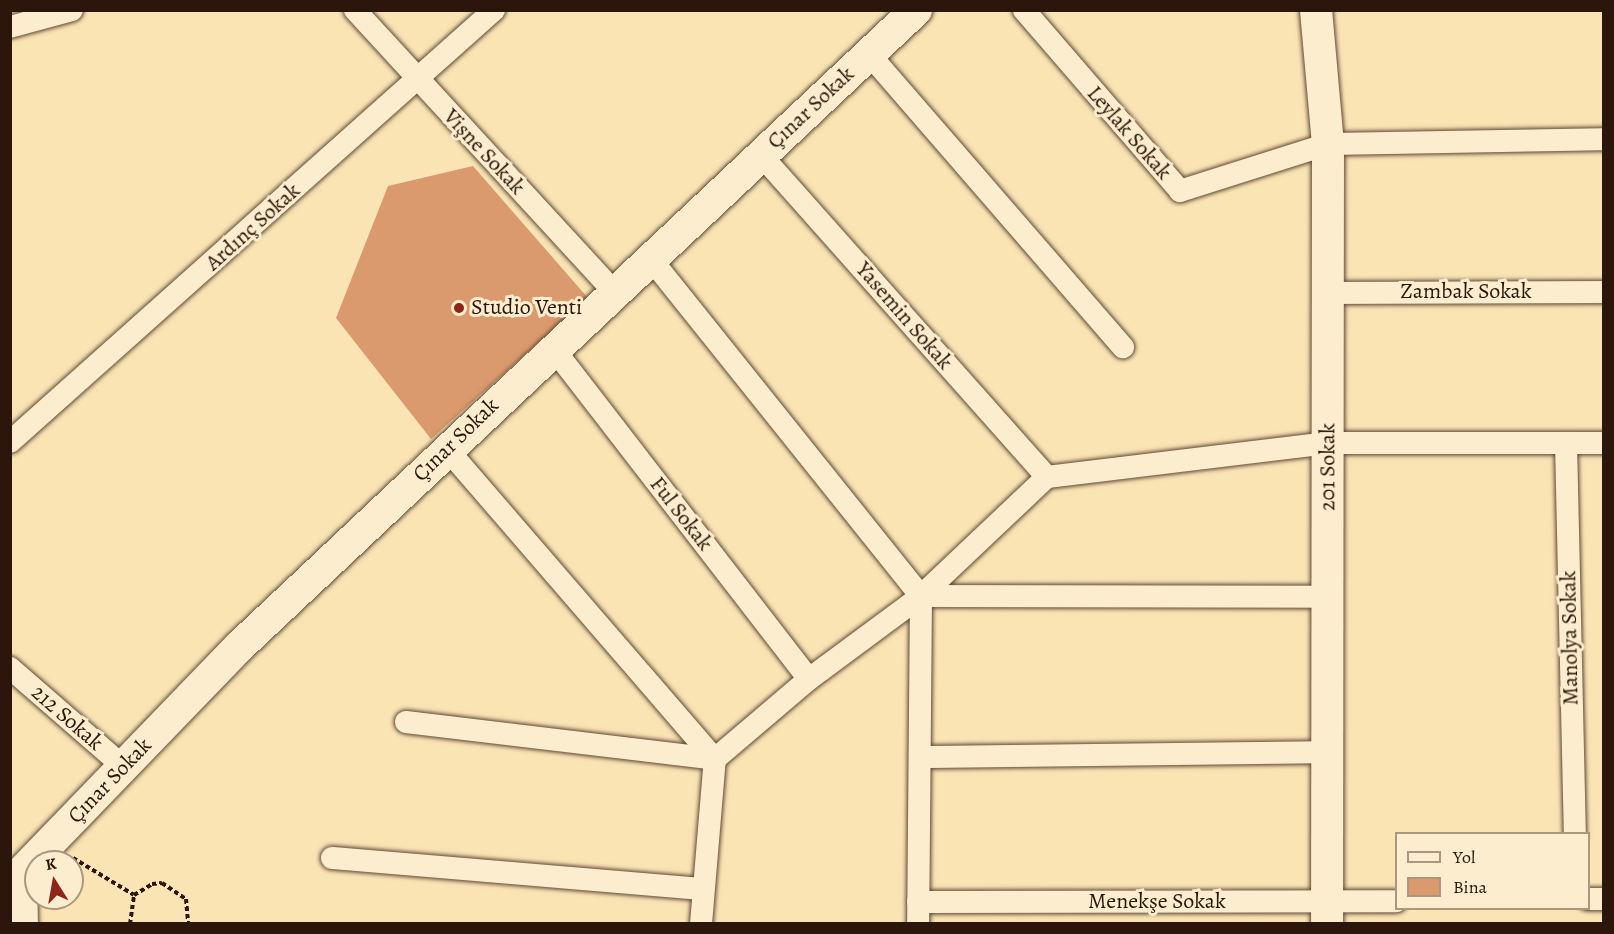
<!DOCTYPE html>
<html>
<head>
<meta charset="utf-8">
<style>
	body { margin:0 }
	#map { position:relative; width:1614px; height:934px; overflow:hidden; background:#fae4b4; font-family:Alegreya,serif }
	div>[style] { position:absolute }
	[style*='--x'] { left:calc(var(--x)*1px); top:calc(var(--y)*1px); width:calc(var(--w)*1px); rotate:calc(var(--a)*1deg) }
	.building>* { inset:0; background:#db9a6e }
	.path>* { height:4px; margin-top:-2px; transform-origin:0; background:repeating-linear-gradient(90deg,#2c150a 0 4.5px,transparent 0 7.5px) }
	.roads { filter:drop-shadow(0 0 2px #604934) drop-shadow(0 0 2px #604934) }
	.street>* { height:22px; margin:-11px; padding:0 11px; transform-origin:11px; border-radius:11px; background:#fcedce }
	.secondary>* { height:32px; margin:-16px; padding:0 16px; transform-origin:16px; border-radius:16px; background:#fcedce }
	.dots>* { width:16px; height:16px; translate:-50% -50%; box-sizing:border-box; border:3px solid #fcedce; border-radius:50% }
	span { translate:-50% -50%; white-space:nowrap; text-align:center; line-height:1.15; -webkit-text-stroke:6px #fcedce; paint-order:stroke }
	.street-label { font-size:22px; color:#2c150a }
	.poi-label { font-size:22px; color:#2c150a }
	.left { translate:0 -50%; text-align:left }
	.frame { position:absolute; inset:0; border:12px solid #2c150a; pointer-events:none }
	.legend { position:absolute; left:1395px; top:832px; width:195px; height:78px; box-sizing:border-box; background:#fcedce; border:2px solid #a99780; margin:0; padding:8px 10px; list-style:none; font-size:18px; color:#2c150a }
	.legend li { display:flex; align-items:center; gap:12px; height:30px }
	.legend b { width:30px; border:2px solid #a99780 }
	.north { position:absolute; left:24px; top:850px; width:60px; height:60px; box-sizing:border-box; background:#fcedce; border:2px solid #a99780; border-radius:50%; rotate:349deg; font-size:16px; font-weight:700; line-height:24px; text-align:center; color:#2c150a }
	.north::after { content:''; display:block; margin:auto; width:21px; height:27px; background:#8f2418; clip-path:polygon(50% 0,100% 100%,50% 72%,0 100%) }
</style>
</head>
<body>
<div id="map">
	<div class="building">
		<div style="clip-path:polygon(473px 166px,588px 298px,431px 439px,336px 318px,388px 186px)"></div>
	</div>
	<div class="path">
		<div style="--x:73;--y:858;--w:71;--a:31.2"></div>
		<div style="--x:130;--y:924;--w:29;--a:-82"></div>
		<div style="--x:134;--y:895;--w:21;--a:-31"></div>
		<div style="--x:152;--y:884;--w:10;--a:-6"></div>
		<div style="--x:162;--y:883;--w:29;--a:34"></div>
		<div style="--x:186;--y:899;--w:25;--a:85"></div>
	</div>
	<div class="roads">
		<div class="street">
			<div style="--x:355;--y:10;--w:383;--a:47.4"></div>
			<div style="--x:1024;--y:10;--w:239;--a:49.2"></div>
			<div style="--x:1180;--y:191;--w:155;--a:-17.6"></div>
			<div style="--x:1328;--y:144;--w:276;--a:-1"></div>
			<div style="--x:10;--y:27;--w:64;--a:-15.3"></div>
			<div style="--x:869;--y:54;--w:388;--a:49.1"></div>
			<div style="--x:761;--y:155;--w:431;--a:48.4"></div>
			<div style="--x:650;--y:258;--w:433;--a:51.3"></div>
			<div style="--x:921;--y:596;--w:328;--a:90.5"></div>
			<div style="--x:1328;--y:293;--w:276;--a:-0.2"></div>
			<div style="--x:553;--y:348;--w:418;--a:52.3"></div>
			<div style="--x:10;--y:442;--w:649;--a:-41.75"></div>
			<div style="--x:1566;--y:443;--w:391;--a:88.7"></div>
			<div style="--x:447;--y:449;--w:410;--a:49.2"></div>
			<div style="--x:921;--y:596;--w:407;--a:0.1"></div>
			<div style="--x:10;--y:668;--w:151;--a:41"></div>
			<div style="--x:406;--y:722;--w:311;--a:6.8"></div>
			<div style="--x:920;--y:757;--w:408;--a:-0.7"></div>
			<div style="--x:332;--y:858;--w:372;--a:4.8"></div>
			<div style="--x:1588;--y:899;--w:16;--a:0"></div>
			<div style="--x:918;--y:902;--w:478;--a:-0.1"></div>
			<div style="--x:701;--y:924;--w:166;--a:-85.2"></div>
			<div style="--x:715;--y:759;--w:123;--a:-40.4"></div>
			<div style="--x:809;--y:679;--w:139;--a:-36.5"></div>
			<div style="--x:921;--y:596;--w:173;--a:-43.4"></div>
			<div style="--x:1047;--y:477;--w:283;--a:-6.9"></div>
			<div style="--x:1328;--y:443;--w:276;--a:0"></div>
		</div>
		<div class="secondary">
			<div style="--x:1316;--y:10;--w:135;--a:84.9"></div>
			<div style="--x:1328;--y:144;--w:780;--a:90.07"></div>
			<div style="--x:21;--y:874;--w:50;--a:88.9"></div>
			<div style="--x:10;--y:884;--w:332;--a:-46"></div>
			<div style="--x:241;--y:645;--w:927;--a:-43.25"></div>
		</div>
	</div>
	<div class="dots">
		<div style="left:459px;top:308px;background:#8f2418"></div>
	</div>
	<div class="street-label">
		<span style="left:811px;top:108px;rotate:-43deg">Çınar Sokak</span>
		<span style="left:1129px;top:133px;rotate:49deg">Leylak Sokak</span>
		<span style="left:484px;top:152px;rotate:47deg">Vişne Sokak</span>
		<span style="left:253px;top:227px;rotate:-42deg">Ardınç Sokak</span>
		<span style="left:1466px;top:292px">Zambak Sokak</span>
		<span style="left:904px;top:316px;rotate:49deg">Yasemin Sokak</span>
		<span style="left:456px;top:440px;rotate:-44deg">Çınar Sokak</span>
		<span style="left:1328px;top:467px;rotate:-90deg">201 Sokak</span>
		<span style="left:681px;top:514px;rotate:52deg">Ful Sokak</span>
		<span style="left:1570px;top:638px;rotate:-91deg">Manolya Sokak</span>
		<span style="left:67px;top:718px;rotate:41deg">212 Sokak</span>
		<span style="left:110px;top:781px;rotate:-46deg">Çınar Sokak</span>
		<span style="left:1157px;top:902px">Menekşe Sokak</span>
	</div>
	<div class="poi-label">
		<span class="left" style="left:471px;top:308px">Studio Venti</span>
	</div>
	<div class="frame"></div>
	<ul class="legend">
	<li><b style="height:8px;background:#fcedce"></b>Yol</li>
	<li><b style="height:16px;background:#db9a6e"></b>Bina</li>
	</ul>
	<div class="north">K</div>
</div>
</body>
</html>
